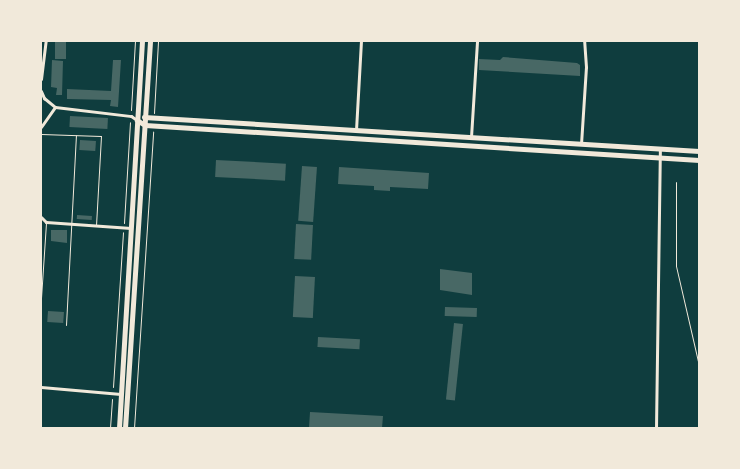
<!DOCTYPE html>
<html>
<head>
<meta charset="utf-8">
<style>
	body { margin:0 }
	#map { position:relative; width:740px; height:469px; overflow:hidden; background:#0f3d3e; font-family:Cabin,sans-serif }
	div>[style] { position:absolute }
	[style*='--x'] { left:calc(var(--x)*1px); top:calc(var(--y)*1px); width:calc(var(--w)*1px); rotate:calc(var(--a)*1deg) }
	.building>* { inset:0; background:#486865; transform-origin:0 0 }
	.path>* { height:1px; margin:-0.5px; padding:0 0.5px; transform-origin:0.5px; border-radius:0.5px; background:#f1e9da }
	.service>* { height:1px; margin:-0.5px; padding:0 0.5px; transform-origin:0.5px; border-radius:0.5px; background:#f1e9da }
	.minor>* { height:3px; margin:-1.5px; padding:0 1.5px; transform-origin:1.5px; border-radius:1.5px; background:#f1e9da }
	.secondary>* { height:4.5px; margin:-2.25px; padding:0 2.25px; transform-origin:2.25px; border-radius:2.25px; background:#f1e9da }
	.primary>* { height:5px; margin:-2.5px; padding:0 2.5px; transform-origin:2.5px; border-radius:2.5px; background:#f1e9da }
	span { translate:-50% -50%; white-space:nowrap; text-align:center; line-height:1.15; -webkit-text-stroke:5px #f1e9da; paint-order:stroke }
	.frame { position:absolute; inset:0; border:42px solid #f1e9da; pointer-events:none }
</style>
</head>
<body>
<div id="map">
	<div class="building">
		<div style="left:55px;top:41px;width:11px;height:18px"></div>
		<div style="clip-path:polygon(503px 57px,577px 63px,580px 65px,580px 76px,479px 70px,479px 59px,500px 60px)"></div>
		<div style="clip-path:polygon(52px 60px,63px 61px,62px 95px,56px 95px,57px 88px,51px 87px)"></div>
		<div style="clip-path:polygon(113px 60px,121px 60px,118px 107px,110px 106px,111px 100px,67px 99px,67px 89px,111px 91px)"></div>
		<div style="left:70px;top:116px;width:38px;height:11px;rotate:3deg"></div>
		<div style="left:80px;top:140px;width:16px;height:10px;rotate:4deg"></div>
		<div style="left:216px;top:160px;width:70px;height:17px;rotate:3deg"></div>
		<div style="left:302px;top:166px;width:15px;height:55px;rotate:4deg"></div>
		<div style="clip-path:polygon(339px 167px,429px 173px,428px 189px,390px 187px,390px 191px,374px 190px,374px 186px,338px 184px)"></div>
		<div style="left:77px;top:215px;width:15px;height:4px;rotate:4deg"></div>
		<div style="left:296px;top:224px;width:17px;height:35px;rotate:3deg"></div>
		<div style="clip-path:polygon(51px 230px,67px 230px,67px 243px,51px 241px)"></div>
		<div style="clip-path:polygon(440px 269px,472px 273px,472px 295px,440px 290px)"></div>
		<div style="left:295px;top:276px;width:20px;height:41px;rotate:3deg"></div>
		<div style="left:445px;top:307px;width:32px;height:9px;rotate:2deg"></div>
		<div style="left:48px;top:311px;width:16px;height:11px;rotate:4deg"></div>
		<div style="left:454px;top:323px;width:9px;height:77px;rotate:6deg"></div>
		<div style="left:318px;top:337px;width:42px;height:10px;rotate:3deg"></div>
		<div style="clip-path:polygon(310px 412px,383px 416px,382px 428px,309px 428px)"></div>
	</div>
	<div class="path">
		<div style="--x:131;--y:110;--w:69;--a:-86.7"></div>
		<div style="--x:154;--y:113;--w:72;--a:-86.8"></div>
		<div style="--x:676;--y:182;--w:84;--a:90"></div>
		<div style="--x:676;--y:266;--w:103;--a:77"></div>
		<div style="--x:124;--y:223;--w:101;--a:-86.6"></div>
		<div style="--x:113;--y:387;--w:155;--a:-86.3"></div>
		<div style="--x:110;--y:428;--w:29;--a:-86"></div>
		<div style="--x:134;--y:428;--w:297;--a:-86.3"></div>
	</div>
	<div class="service">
		<div style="--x:41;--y:134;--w:60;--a:1.9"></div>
		<div style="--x:101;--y:136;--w:89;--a:93.2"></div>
		<div style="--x:41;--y:298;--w:75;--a:-86.2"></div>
		<div style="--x:66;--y:325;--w:190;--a:-87"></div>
	</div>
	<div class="minor">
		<div style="--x:41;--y:79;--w:38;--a:-83"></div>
		<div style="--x:41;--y:91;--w:8;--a:67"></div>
		<div style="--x:44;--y:98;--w:14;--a:39"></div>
		<div style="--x:55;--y:107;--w:77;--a:6.8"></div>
		<div style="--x:131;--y:116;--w:7;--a:34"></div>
		<div style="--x:41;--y:127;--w:24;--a:-55"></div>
		<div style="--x:356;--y:130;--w:89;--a:-86.8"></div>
		<div style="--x:471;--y:137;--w:96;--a:-86.4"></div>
		<div style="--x:581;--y:144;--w:77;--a:-86.3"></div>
		<div style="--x:586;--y:67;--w:26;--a:-94"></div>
		<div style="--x:41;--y:217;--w:7;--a:45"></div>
		<div style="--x:46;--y:222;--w:85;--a:4"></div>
		<div style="--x:41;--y:387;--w:80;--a:5"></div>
		<div style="--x:656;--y:428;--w:279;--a:-89.2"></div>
	</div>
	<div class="secondary">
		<div style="--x:144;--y:117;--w:556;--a:3.51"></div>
		<div style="--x:137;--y:120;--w:9;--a:32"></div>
		<div style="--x:145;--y:125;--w:555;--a:3.61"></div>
	</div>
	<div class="primary">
		<div style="--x:119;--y:428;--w:388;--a:-86.6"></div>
		<div style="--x:125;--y:428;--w:388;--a:-86.3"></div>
	</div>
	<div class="frame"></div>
</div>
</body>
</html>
